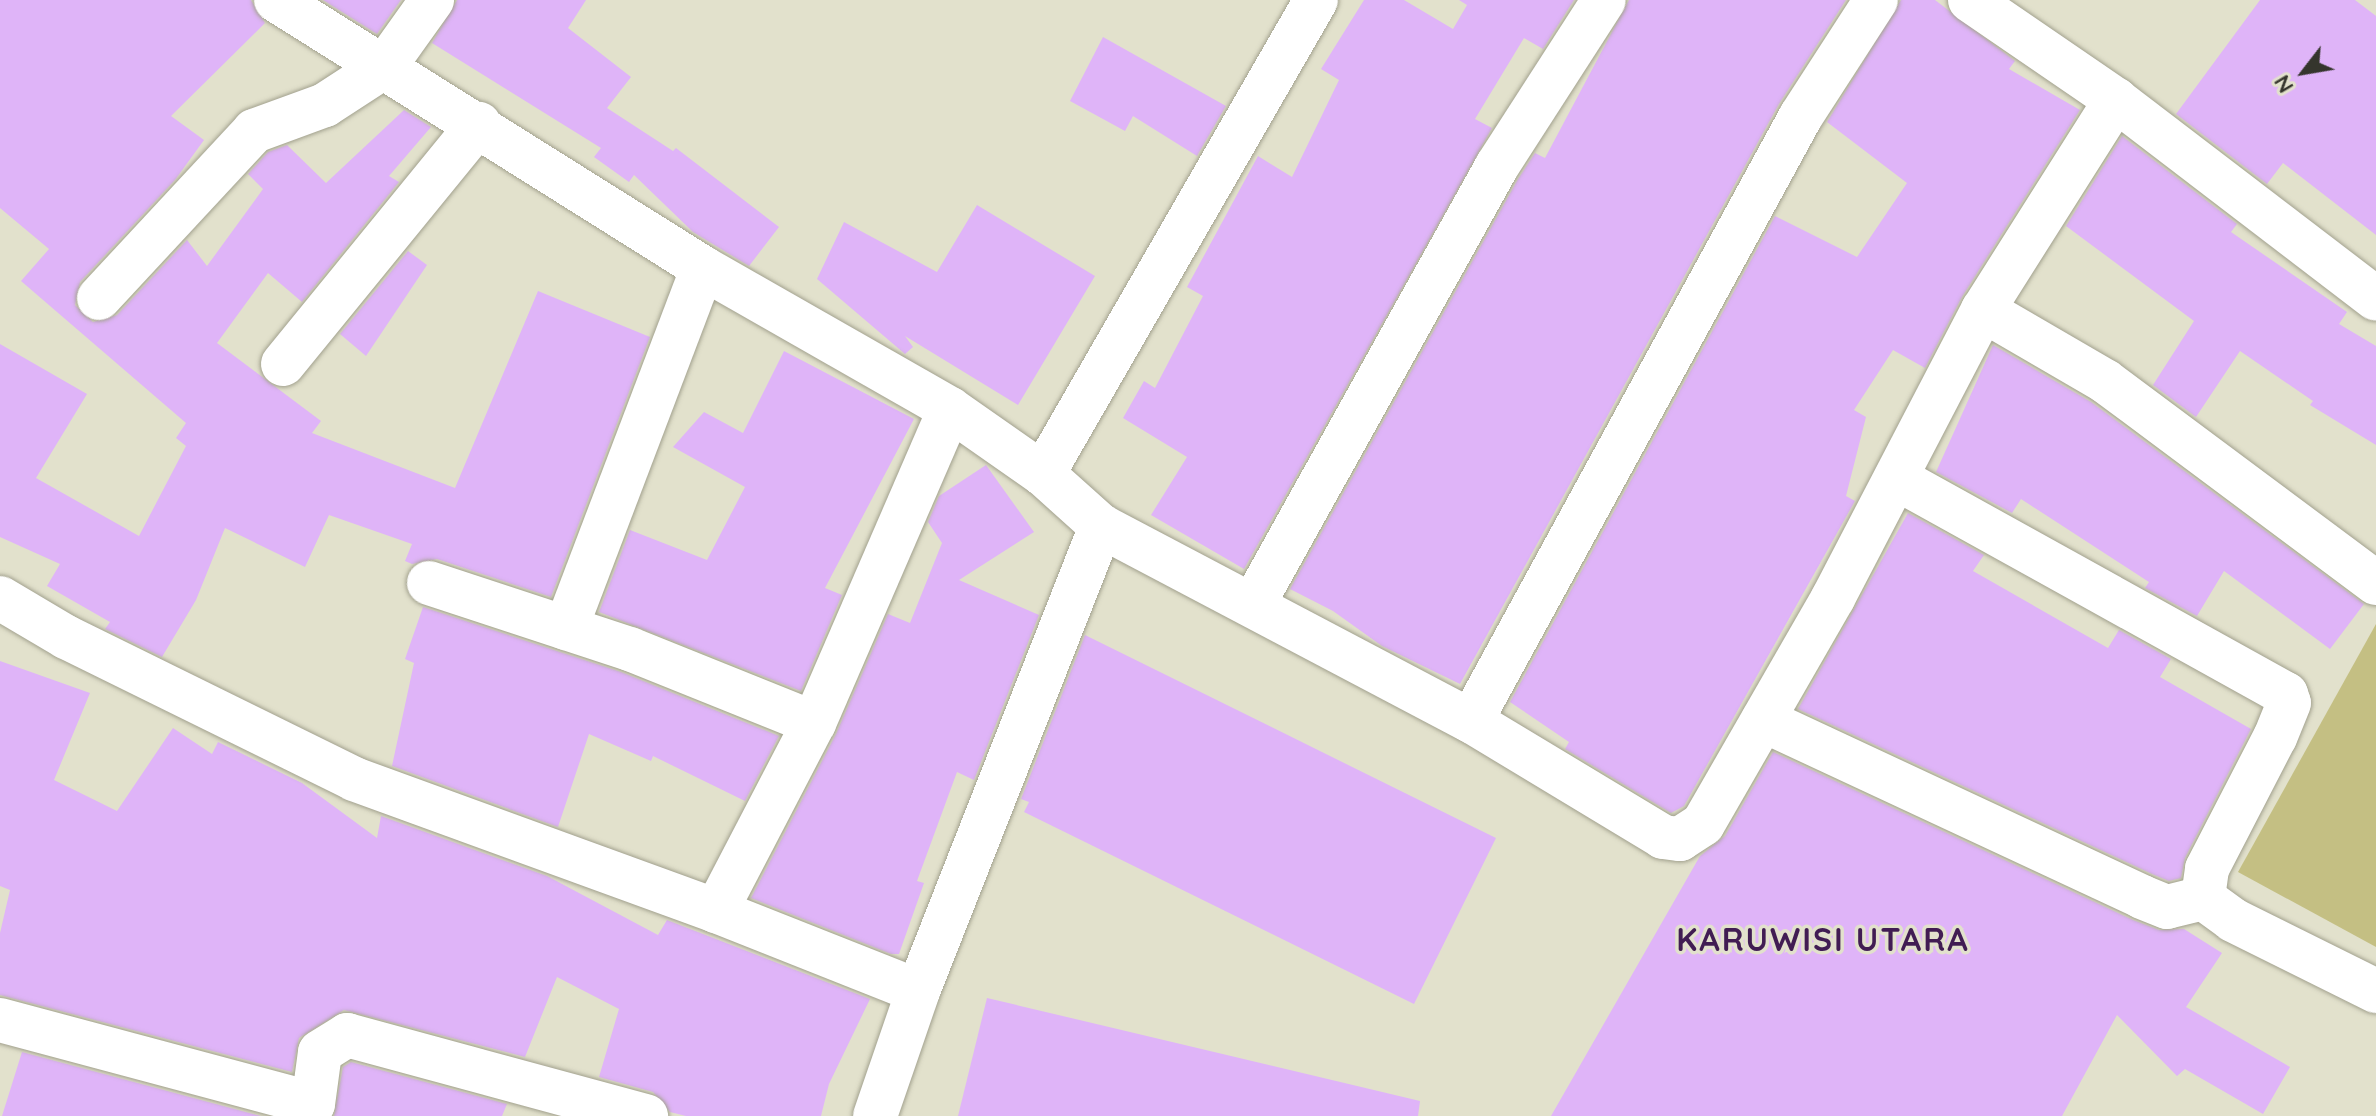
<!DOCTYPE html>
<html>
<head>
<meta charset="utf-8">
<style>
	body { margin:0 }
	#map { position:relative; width:2376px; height:1116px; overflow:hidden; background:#e2e1cc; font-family:Quicksand,sans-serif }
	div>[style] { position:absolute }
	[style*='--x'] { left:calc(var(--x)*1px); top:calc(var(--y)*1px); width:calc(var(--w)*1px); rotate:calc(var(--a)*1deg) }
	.green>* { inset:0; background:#c4bf83 }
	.building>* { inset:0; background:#dfb4f8 }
	.roads { filter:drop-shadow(0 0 2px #a2a18e) drop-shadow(0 0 2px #a2a18e) }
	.street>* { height:44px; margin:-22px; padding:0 22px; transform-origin:22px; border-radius:22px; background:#fff }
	span { translate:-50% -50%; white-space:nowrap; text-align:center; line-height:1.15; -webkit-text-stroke:7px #e2e1cc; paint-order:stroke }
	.district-label { font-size:32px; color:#411c53; font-weight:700; letter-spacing:2px }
	.north { position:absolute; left:2264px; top:32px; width:80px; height:80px; -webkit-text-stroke:6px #e2e1cc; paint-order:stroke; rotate:239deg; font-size:22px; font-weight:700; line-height:32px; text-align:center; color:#35352d }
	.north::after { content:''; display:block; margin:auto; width:28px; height:36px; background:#35352d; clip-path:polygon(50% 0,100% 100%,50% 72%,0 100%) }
</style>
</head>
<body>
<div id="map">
	<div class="green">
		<div style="clip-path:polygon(2376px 624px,2376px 947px,2238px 872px)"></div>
	</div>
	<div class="building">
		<div style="clip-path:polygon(0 0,251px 0,265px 23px,171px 116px,204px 140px,175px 180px,80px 282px,75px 305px,93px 322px,117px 315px,187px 240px,207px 266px,263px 189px,248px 174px,268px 152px,287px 145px,326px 183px,404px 110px,431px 127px,389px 176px,399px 182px,302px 302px,268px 273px,217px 343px,321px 421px,312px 433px,455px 488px,538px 291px,650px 337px,551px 597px,437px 559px,412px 564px,405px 561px,412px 544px,329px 515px,305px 567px,225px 528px,196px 600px,162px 657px,105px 629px,110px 622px,47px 586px,60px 564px,0 537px,0 344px,87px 394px,36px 478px,139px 536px,186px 446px,176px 438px,186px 423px,21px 281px,49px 249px,0 208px)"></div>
		<div style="clip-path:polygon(323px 0,401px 0,377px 34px)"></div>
		<div style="clip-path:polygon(457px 0,586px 0,568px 28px,631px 77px,607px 108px,673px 151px,676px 148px,779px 227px,749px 266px,693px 232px,634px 175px,629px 182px,594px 157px,601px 148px,432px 43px)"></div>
		<div style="clip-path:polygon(1364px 0,1404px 0,1453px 29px,1467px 5px,1459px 0,1574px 0,1543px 49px,1524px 38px,1475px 119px,1492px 128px,1244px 569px,1151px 515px,1187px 457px,1123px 418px,1144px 381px,1155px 388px,1203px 296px,1187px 287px,1258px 156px,1292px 177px,1339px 80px,1321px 69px)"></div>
		<div style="clip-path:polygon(1629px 0,1846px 0,1779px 104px,1460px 684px,1382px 646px,1333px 611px,1290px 589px,1518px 179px,1535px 153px,1545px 158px)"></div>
		<div style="clip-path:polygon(1901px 0,1935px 0,2015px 61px,2009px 69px,2080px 110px,1962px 297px,1925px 368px,1893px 350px,1854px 410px,1866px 417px,1846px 496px,1855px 501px,1684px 806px,1671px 813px,1565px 749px,1569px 742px,1510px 702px,1775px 216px,1857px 257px,1907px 183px,1827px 122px)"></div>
		<div style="clip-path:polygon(2260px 0,2355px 0,2376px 16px,2376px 235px,2283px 163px,2267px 184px,2176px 114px)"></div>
		<div style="clip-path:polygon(1103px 37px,1226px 106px,1197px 156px,1133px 116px,1125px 131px,1070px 101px)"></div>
		<div style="clip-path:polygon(2122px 136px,2237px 224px,2231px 232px,2347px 312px,2339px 324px,2376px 346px,2376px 445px,2310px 405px,2313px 401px,2240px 351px,2196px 417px,2153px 385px,2194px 321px,2066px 226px)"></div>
		<div style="clip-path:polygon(977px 205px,1095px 276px,1018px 405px,905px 336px,913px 347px,905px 354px,817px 279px,844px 222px,937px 272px)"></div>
		<div style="clip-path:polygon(408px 251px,427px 265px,366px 356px,340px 334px)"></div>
		<div style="clip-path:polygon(1993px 345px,2091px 402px,2364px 604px,2330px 649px,2224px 571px,2197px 616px,2145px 588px,2149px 582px,2021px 499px,2012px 513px,1936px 472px)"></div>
		<div style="clip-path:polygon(784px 351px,914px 419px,825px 588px,842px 595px,801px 691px,599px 612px,630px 530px,707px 560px,745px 487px,673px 447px,704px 412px,743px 433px)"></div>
		<div style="clip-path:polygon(986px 465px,1034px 532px,959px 580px,1039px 615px,974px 780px,957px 772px,917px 881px,924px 883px,899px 954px,891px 954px,751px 898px,836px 734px,888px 614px,910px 623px,942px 543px,928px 522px,939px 496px)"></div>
		<div style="clip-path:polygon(1908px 513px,1984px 555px,1973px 571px,2108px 648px,2119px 630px,2171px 659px,2160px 677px,2251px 729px,2185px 858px,2181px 878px,2169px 881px,2152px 874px,1798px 709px)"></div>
		<div style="clip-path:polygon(423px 607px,621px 672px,779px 736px,745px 801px,653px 756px,651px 761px,589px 734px,558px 827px,392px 766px,414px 663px,405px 659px)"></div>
		<div style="clip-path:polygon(1085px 635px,1496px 838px,1414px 1004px,1024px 812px,1029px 802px,1021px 799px)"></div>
		<div style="clip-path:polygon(0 661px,90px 693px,54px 780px,117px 811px,173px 728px,212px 754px,218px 742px,302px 783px,377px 838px,381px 816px,547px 876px,658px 935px,667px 920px,870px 999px,829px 1084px,821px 1116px,686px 1116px,670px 1112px,653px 1092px,599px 1077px,619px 1009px,557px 977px,525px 1057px,344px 1010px,299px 1038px,292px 1072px,0 995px,0 933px,10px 890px,0 886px)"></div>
		<div style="clip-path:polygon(1773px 752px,2133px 920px,2159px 930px,2184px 929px,2222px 953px,2186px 1007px,2290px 1067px,2263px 1114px,2185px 1069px,2177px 1076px,2117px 1015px,2062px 1116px,1551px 1116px,1700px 856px,1725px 836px)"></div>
		<div style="clip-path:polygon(987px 998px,1420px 1101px,1418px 1116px,958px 1116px)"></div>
		<div style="clip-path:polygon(22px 1052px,261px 1116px,2px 1116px)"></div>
		<div style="clip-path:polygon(351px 1062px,507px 1104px,502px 1116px,334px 1116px,343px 1067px)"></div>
	</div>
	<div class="roads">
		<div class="street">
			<div style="--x:276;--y:0;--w:504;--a:32.11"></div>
			<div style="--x:703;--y:268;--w:284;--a:29.7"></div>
			<div style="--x:950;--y:409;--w:113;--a:35"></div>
			<div style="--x:1043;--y:474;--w:78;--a:41.9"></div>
			<div style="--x:1101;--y:526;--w:418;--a:27.8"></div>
			<div style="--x:1471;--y:721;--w:224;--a:31.1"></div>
			<div style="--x:1663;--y:837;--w:17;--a:7"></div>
			<div style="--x:1680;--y:839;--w:27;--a:-33"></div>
			<div style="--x:1703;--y:824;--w:261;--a:-60.1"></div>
			<div style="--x:1833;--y:598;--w:325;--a:-62.5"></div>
			<div style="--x:1983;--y:310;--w:249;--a:-57.7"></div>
			<div style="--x:1970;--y:0;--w:177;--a:34.4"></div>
			<div style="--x:2116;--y:100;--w:327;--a:37.4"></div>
			<div style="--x:99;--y:298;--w:228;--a:-47.1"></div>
			<div style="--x:254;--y:131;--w:76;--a:-20.1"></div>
			<div style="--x:325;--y:105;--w:72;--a:-33"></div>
			<div style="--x:385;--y:66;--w:81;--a:-54.5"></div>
			<div style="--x:1983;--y:310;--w:141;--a:30.2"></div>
			<div style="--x:2105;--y:381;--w:338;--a:36.7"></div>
			<div style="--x:283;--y:364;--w:310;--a:-50.8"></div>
			<div style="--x:1043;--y:474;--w:547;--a:-60.06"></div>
			<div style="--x:1896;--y:478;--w:446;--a:29"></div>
			<div style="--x:2286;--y:694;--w:9;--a:72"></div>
			<div style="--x:2289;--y:703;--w:37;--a:112"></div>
			<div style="--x:2275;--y:737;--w:148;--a:117.3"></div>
			<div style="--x:2207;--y:869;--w:29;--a:98"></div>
			<div style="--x:2203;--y:898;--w:37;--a:36"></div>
			<div style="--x:2233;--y:920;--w:160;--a:26.4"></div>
			<div style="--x:429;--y:583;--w:212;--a:18.2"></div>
			<div style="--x:630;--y:649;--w:198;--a:21.9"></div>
			<div style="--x:0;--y:598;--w:77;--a:30.6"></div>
			<div style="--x:66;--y:637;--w:321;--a:26.2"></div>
			<div style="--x:354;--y:779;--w:385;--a:20"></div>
			<div style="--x:716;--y:911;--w:217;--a:21.6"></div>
			<div style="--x:1254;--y:603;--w:500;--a:-60.92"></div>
			<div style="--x:1497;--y:166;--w:197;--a:-57.2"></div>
			<div style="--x:566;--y:628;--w:385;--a:-69.2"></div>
			<div style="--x:1763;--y:720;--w:418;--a:25"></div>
			<div style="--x:2142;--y:897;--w:27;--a:22"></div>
			<div style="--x:2167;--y:907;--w:37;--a:-14"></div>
			<div style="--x:1471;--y:721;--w:689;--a:-61.39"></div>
			<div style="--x:1801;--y:116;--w:138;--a:-57.1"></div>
			<div style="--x:716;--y:911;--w:212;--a:-62.5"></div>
			<div style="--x:814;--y:723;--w:342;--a:-66.6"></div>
			<div style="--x:0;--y:1020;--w:324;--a:15"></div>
			<div style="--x:313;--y:1104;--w:52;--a:-82.3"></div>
			<div style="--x:320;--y:1052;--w:32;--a:-32"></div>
			<div style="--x:347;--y:1035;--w:310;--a:15.2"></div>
			<div style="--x:875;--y:1116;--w:132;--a:-71"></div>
			<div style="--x:918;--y:991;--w:500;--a:-68.5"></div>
		</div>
	</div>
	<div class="district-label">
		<span style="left:1823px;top:939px">KARUWISI UTARA</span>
	</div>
	<div class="north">N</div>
</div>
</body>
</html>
